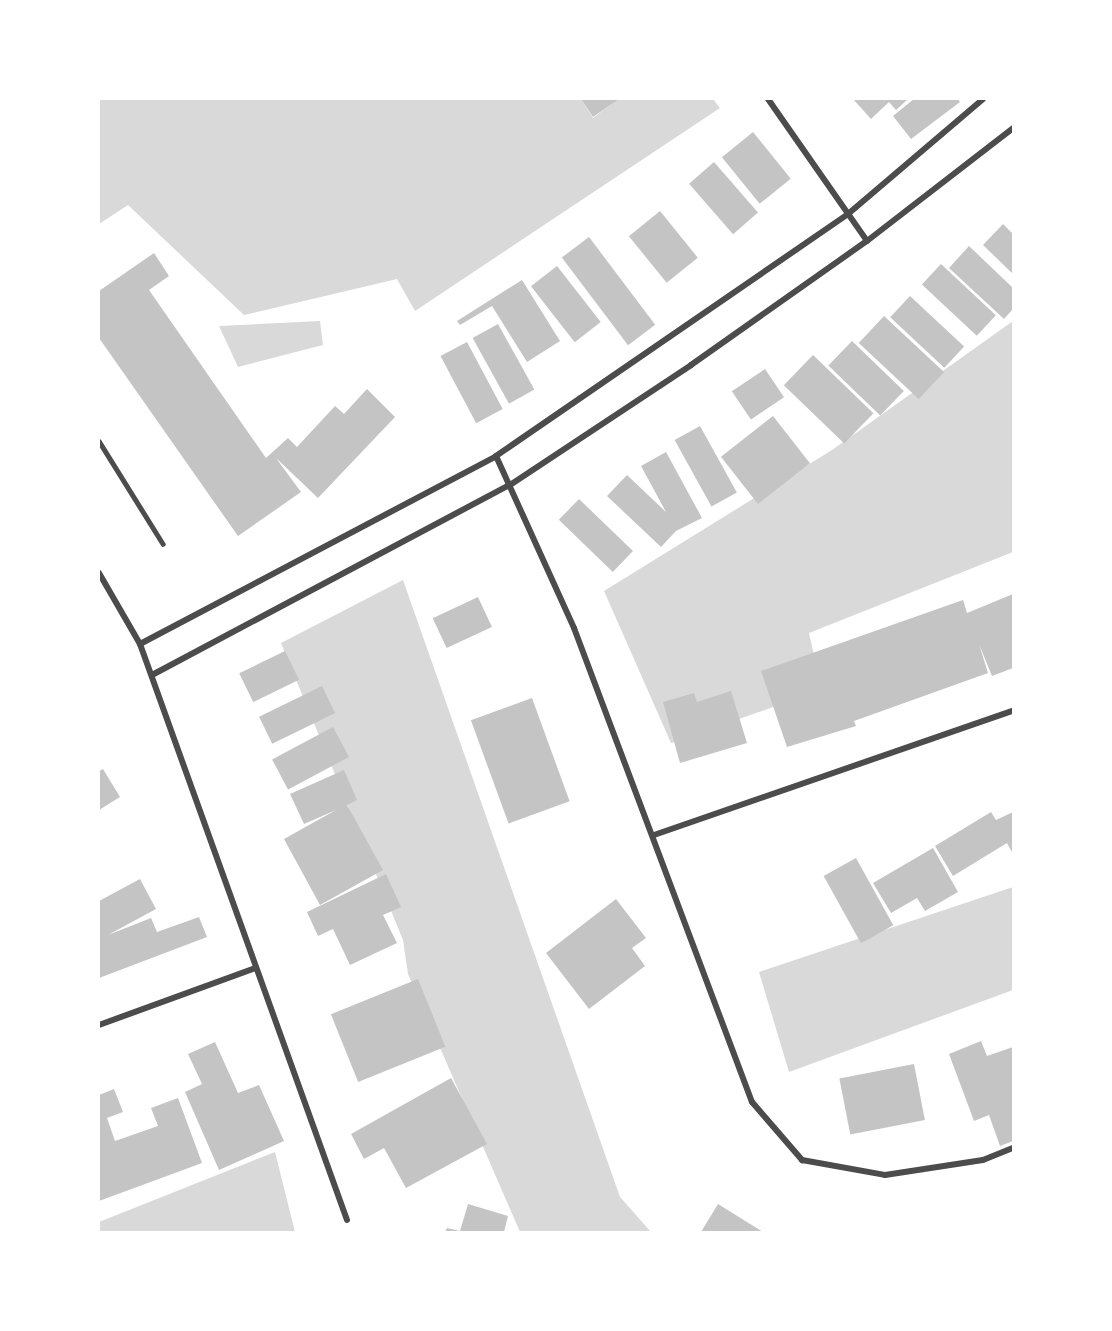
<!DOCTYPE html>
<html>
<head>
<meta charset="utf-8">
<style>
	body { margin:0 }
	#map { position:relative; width:1112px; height:1331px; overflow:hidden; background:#fff; font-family:Cabin,sans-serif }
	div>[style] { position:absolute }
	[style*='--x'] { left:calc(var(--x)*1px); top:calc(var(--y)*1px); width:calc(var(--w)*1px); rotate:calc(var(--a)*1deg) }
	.water>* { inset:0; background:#d9d9d9 }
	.building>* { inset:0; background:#c4c4c4; transform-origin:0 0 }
	.service>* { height:4.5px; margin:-2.25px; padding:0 2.25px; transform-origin:2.25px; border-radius:2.25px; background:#4c4c4c }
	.minor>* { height:6px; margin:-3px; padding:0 3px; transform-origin:3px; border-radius:3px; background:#4c4c4c }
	span { translate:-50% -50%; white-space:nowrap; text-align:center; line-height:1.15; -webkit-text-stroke:6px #fff; paint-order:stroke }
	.frame { position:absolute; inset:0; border:100px solid #fff; pointer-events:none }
</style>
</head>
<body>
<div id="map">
	<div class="water">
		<div style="clip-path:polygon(99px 99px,581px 99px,593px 118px,618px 99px,713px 99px,720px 108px,415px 311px,397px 279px,244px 315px,128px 205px,99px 224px)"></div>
		<div style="clip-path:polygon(320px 321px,323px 345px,238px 367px,219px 326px)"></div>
		<div style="clip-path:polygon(1013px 321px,1013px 552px,809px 633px,822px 690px,671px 743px,604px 591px,832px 450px)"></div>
		<div style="clip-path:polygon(403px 580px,620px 1197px,651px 1232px,520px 1232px,408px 974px,403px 940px,281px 643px)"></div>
		<div style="clip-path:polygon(1013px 887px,1013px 990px,789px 1072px,759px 972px)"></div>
		<div style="clip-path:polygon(275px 1152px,295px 1232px,99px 1232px,99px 1222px)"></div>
	</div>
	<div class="building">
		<div style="clip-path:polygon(581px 99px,619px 99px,593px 117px)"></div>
		<div style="clip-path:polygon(853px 99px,908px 99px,896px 110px,889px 102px,871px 119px)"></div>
		<div style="clip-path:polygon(914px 99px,958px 99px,960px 102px,911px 139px,893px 116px)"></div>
		<div style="left:753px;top:132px;width:60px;height:40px;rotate:51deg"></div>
		<div style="left:714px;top:162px;width:67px;height:33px;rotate:49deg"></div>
		<div style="left:660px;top:211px;width:60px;height:40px;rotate:51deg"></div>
		<div style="clip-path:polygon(1003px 224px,1013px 234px,1013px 274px,983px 245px)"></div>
		<div style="left:589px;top:237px;width:110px;height:34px;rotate:53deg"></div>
		<div style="clip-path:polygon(969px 246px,1013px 288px,1013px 309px,1004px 319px,949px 268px)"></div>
		<div style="clip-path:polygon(154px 253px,169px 276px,149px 290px,266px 458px,288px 438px,297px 447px,335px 406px,344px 414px,367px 389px,395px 417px,318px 498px,276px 458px,301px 492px,238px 536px,99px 338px,99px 291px)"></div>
		<div style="left:941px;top:264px;width:75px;height:28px;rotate:43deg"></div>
		<div style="left:557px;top:266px;width:71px;height:33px;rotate:52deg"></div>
		<div style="clip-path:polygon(522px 280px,560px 341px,527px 362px,492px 306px,460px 325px,457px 321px)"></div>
		<div style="left:910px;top:296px;width:74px;height:29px;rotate:43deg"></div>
		<div style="left:884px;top:316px;width:82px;height:37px;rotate:43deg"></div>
		<div style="left:498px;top:324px;width:75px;height:29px;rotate:61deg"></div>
		<div style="left:852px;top:341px;width:72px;height:34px;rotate:44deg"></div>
		<div style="left:467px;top:342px;width:76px;height:30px;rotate:62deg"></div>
		<div style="left:813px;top:355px;width:84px;height:42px;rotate:44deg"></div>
		<div style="left:765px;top:369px;width:34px;height:40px;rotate:56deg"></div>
		<div style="left:773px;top:416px;width:60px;height:66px;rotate:52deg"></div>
		<div style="left:700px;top:426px;width:76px;height:29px;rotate:61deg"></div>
		<div style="clip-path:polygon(666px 452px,702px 518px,676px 531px,661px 547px,607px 496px,627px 475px,666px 512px,641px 466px)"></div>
		<div style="left:579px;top:499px;width:75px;height:29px;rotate:44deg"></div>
		<div style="clip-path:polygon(1013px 594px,1013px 668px,992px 676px,979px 644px,988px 673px,854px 721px,856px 726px,787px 747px,761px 671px,963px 600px,967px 613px)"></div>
		<div style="left:478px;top:597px;width:33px;height:50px;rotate:65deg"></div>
		<div style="left:285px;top:651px;width:32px;height:51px;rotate:64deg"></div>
		<div style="left:322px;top:686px;width:30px;height:70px;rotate:64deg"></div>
		<div style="clip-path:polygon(731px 691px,747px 743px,680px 763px,663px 702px,694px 693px,697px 702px)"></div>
		<div style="left:532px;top:698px;width:110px;height:65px;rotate:70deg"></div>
		<div style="left:333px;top:727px;width:34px;height:69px;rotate:62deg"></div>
		<div style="clip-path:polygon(103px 769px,120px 797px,99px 810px,99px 771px)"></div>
		<div style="clip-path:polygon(344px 770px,357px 800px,347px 805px,383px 870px,320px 905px,284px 839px,336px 810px,304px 824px,290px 794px)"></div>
		<div style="clip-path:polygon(991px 812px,996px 820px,1013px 812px,1013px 854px,1007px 843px,953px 876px,935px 846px)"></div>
		<div style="clip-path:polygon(933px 848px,958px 892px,925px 911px,917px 898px,891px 913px,873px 883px)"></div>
		<div style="left:856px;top:858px;width:77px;height:37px;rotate:61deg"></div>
		<div style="clip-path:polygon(386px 874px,401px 907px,383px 915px,397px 943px,350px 965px,333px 929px,318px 936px,307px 912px)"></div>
		<div style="clip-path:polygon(140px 879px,156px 909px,108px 935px,151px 918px,157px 932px,199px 917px,207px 937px,99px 978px,99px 901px)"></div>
		<div style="clip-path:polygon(616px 899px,646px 938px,632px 948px,645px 966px,589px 1009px,546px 953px)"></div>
		<div style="left:418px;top:979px;width:73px;height:94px;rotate:68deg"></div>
		<div style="clip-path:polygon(981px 1041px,987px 1056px,1013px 1047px,1013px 1141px,1000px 1146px,989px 1115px,974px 1121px,949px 1054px)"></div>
		<div style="clip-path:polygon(215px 1042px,238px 1093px,259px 1085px,284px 1141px,219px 1170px,185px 1092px,202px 1084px,188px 1054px)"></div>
		<div style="left:914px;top:1064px;width:57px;height:76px;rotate:79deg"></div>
		<div style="clip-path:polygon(451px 1078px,487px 1144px,406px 1188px,384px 1148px,364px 1159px,351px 1134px)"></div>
		<div style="clip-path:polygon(114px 1089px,123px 1112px,107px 1118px,115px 1141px,158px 1126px,151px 1108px,178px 1098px,202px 1163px,99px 1201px,99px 1095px)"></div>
		<div style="clip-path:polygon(468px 1204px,508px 1216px,504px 1232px,445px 1232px,447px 1228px,460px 1231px)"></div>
		<div style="clip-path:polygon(718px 1204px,763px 1232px,701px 1232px)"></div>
	</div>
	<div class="service">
		<div style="--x:99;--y:441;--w:121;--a:58.1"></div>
	</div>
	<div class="minor">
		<div style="--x:768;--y:99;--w:173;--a:55.1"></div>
		<div style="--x:496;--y:456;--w:189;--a:65.6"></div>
		<div style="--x:574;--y:628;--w:506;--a:69.42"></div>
		<div style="--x:752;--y:1102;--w:77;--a:49.2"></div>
		<div style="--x:802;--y:1160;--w:84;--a:10.2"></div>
		<div style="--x:885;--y:1175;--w:99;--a:-8.7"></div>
		<div style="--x:983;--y:1160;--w:32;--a:-22"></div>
		<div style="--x:99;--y:573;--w:82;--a:60"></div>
		<div style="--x:140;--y:644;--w:612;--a:70.23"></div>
		<div style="--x:140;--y:644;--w:403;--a:-27.8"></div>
		<div style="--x:496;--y:456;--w:427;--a:-34.5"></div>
		<div style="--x:848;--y:214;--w:177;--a:-40.4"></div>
		<div style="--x:152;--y:675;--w:405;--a:-28"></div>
		<div style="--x:510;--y:485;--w:217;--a:-33.5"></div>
		<div style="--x:691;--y:365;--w:215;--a:-35.2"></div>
		<div style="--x:867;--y:241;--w:185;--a:-37.7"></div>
		<div style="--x:654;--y:835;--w:380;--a:-19.1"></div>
		<div style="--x:99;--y:1025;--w:167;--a:-20"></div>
	</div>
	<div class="frame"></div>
</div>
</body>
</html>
